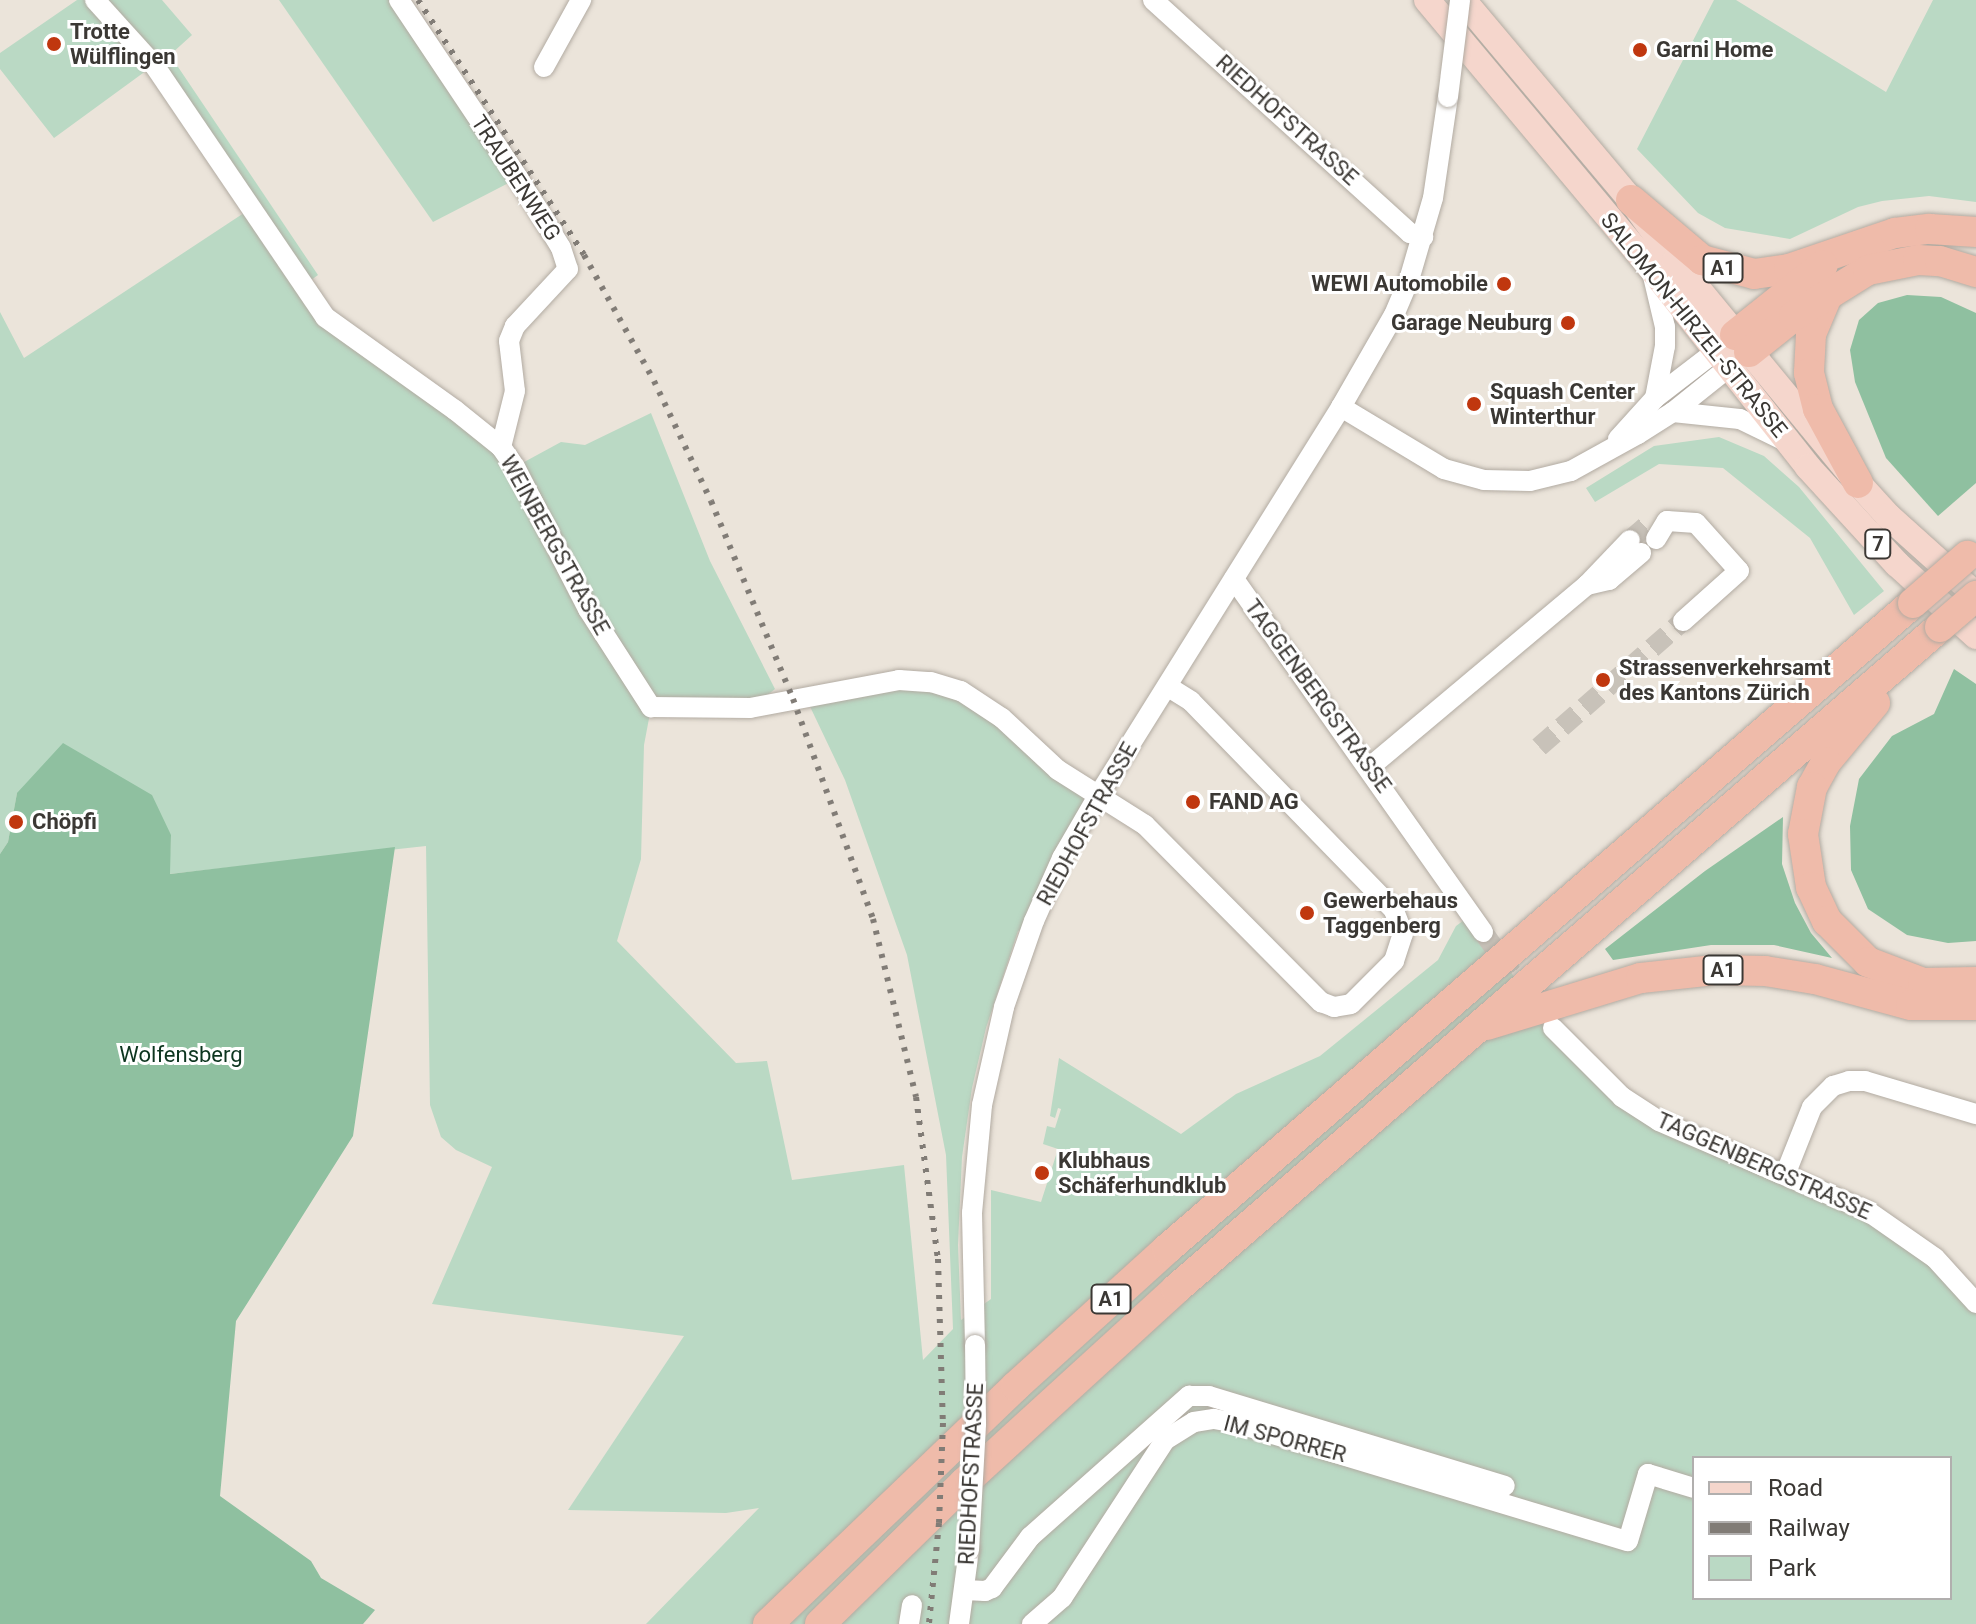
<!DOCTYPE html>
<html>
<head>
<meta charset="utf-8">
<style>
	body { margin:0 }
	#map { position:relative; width:1976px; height:1624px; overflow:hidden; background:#ebe4da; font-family:Roboto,sans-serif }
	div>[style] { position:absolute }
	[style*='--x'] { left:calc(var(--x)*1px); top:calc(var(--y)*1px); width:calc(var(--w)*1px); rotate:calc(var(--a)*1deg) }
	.green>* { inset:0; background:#bad9c4 }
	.forest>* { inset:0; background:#8fc0a0 }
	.minor-tunnel>* { height:20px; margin-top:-10px; transform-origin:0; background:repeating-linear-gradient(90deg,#c8c2b9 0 20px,transparent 0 30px) }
	.roads { filter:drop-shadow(0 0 2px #b2aba2) drop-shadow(0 0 2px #b2aba2) }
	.minor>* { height:20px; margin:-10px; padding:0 10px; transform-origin:10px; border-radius:10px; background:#fff }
	.major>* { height:26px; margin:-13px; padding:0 13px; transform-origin:13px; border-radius:13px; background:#f5d6cc }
	.highway>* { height:30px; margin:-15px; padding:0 15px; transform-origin:15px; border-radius:15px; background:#efbbaa }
	.rail>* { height:6px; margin-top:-3px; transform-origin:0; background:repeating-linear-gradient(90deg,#817c76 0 4px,transparent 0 12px) }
	.bridges { filter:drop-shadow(0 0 2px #b2aba2) drop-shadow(0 0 2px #b2aba2) }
	.minor-bridge>* { height:20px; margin:-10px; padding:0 10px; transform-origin:10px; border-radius:10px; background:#fff }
	.highway-bridge>* { height:30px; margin:-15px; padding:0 15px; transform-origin:15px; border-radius:15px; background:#efbbaa }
	.dots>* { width:22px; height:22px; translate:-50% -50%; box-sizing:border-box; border:4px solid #fff; border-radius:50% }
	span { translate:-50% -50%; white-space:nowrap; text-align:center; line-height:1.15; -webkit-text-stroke:6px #fff; paint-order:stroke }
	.shield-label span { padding:2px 6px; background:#fff; border:2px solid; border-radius:6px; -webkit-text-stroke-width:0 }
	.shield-label { font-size:20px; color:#3b3834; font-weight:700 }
	.poi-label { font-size:22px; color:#3b3834; font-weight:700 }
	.left { translate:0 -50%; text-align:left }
	.right { translate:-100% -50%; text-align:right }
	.street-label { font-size:22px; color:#3b3834 }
	.park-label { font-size:22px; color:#0d351f }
	.legend { position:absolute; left:1692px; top:1456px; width:260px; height:144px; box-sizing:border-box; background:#fff; border:2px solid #b1afae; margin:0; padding:10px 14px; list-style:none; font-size:24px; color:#3b3834 }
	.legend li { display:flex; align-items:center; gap:16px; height:40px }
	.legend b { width:40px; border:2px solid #b1afae }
</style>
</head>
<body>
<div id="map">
	<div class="green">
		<div style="clip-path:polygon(evenodd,77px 0,162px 0,192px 35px,170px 55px,318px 275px,303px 286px,515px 467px,561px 442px,585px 445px,651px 413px,710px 561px,775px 689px,765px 697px,651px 708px,644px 745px,641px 859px,617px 941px,736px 1063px,767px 1061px,792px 1180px,904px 1165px,923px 1360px,953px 1329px,946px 1155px,907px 955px,845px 780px,805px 696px,844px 688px,961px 691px,1098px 796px,1034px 921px,1018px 931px,986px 1028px,972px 1088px,962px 1157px,958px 1245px,961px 1320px,991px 1299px,991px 1190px,1041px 1202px,1058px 1149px,1043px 1144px,1047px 1126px,1055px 1128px,1061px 1109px,1058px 1108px,1055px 1118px,1050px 1116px,1059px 1058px,1181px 1134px,1236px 1094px,1320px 1056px,1438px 960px,1456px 926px,1471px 915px,1524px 991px,1622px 1097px,1869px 1212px,1976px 1303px,1976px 1624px,646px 1624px,759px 1508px,726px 1513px,568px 1510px,684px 1336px,432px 1304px,492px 1167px,456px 1150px,441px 1137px,430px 1105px,426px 846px,169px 874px,171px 835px,17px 793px,8px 842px,0 854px,0 312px,24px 358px,250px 209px,154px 65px,54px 138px,0 69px,0 53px,77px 0,1694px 1458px,1950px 1458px,1950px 1598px,1694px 1598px,1694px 1458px)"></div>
		<div style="clip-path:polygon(279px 0,399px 0,518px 178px,433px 222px)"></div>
		<div style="clip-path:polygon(1714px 0,1736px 0,1886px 92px,1933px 0,1976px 0,1976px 202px,1929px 196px,1882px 201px,1858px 207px,1790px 239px,1725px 228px,1698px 213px,1637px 149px)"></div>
		<div style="clip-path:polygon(1719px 437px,1764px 456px,1799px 487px,1884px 591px,1854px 615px,1810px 538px,1723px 468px,1659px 464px,1595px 502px,1586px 488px,1654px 446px)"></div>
	</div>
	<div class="forest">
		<div style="clip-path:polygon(1907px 295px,1941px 297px,1976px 313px,1976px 483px,1938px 516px,1886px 458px,1855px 382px,1850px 350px,1859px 320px,1878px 303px)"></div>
		<div style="clip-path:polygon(1954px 669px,1976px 684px,1976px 941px,1948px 943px,1907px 935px,1868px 909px,1851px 870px,1850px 826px,1859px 779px,1892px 736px,1934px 714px)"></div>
		<div style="clip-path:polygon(63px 743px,152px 795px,171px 835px,170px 874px,395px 847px,353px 1136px,236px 1321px,220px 1496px,311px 1561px,321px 1578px,375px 1610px,363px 1624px,0 1624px,0 854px,8px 842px,17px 793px)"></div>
		<div style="clip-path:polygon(1783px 817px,1782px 864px,1795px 903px,1811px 933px,1832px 958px,1774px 945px,1711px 945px,1613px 960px,1605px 949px,1705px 871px)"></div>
	</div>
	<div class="minor-tunnel">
		<div style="--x:1630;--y:540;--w:21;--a:-41"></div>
		<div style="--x:1539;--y:747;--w:191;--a:-41.2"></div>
		<div style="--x:1483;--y:932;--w:78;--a:54.9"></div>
	</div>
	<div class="roads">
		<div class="minor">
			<div style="--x:95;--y:0;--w:88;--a:47.8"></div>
			<div style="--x:154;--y:65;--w:305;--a:55.8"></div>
			<div style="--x:325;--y:317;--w:160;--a:35.6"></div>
			<div style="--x:455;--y:410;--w:59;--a:38.8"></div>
			<div style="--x:501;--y:447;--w:24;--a:55"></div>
			<div style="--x:515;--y:467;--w:160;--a:62.8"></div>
			<div style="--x:588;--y:609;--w:117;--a:57.3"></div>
			<div style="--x:651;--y:707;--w:99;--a:0.6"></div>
			<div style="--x:750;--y:708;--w:152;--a:-10.6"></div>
			<div style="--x:899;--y:680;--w:32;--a:4"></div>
			<div style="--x:931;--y:682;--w:31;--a:17"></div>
			<div style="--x:961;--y:691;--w:49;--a:33.4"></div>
			<div style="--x:1002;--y:718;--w:76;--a:42.9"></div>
			<div style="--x:1058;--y:770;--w:103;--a:32.3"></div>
			<div style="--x:1145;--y:825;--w:250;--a:45.2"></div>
			<div style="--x:1321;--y:1002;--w:14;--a:21"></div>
			<div style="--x:1334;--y:1007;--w:17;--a:-10"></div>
			<div style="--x:1351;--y:1004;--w:61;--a:-45"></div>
			<div style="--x:1394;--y:961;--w:28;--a:-72"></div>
			<div style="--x:1403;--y:934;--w:26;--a:-111"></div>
			<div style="--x:1394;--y:910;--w:291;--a:-134.2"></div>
			<div style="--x:1191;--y:701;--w:28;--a:-148"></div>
			<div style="--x:399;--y:0;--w:214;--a:56.2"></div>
			<div style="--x:518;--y:178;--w:82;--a:58.4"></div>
			<div style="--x:561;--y:248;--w:22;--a:72"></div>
			<div style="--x:568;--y:269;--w:78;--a:132.9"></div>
			<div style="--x:515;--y:326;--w:16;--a:112"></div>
			<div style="--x:509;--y:341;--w:50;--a:83.2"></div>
			<div style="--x:515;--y:391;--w:58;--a:104"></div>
			<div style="--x:1153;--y:0;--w:347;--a:42.2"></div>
			<div style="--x:1410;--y:233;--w:14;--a:17"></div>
			<div style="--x:544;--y:67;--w:77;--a:-61.1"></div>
			<div style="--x:1652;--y:272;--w:57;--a:76.7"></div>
			<div style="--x:1665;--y:327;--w:19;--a:90"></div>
			<div style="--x:1665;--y:346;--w:53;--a:100.9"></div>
			<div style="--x:1341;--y:407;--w:120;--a:31"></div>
			<div style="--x:1444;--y:469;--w:41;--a:15.4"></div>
			<div style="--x:1484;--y:480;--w:46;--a:1.2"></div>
			<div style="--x:1530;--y:481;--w:42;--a:-13.7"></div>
			<div style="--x:1571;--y:471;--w:77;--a:-28.9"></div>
			<div style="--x:1638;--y:434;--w:41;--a:-32.2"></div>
			<div style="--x:1673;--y:412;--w:83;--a:-38.7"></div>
			<div style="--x:1673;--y:412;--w:67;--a:6"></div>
			<div style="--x:1740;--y:419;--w:48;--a:26"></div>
			<div style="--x:1618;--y:439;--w:55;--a:-47.9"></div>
			<div style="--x:1655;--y:398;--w:88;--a:-37.6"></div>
			<div style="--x:1656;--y:539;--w:21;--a:-59"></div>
			<div style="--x:1667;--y:521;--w:29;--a:4"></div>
			<div style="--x:1696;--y:523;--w:64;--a:48.1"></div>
			<div style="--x:1739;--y:571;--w:75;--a:138.2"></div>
			<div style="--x:1234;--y:579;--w:432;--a:54.8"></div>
			<div style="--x:1587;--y:585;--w:23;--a:-13"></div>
			<div style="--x:1609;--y:580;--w:42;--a:-40.2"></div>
			<div style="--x:1370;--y:767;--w:283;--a:-40"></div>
			<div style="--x:1587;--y:585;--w:62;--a:-46.3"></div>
			<div style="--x:1553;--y:1028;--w:98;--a:45"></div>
			<div style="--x:1622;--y:1097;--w:44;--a:33"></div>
			<div style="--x:1659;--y:1121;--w:229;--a:23.4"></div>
			<div style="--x:1869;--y:1212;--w:80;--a:34.9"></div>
			<div style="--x:1935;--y:1258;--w:61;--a:47.7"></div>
			<div style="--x:1785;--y:1175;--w:73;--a:-68.3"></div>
			<div style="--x:1812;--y:1107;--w:30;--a:-45"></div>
			<div style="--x:1833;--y:1086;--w:17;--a:-17"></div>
			<div style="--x:1849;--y:1081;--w:16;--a:0"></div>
			<div style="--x:1865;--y:1081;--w:116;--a:16.6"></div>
			<div style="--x:975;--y:1345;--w:132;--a:-91.3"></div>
			<div style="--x:972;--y:1213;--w:108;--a:-84.7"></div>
			<div style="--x:982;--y:1105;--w:100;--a:-77.3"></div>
			<div style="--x:1004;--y:1007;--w:91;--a:-70.8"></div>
			<div style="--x:1034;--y:921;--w:69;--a:-66"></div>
			<div style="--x:1062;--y:858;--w:72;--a:-59.9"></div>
			<div style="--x:1098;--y:796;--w:459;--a:-58"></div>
			<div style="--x:1341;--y:407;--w:106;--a:-60.1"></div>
			<div style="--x:1394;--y:315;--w:38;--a:-67"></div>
			<div style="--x:1409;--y:280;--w:85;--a:-73.7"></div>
			<div style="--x:1433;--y:198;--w:102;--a:-81.6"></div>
			<div style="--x:965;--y:1590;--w:20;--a:3"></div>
			<div style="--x:985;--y:1591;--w:8;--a:-23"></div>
			<div style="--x:992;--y:1588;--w:64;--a:-53.3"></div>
			<div style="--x:1030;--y:1537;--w:213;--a:-41.6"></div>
			<div style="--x:1189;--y:1396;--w:20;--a:0"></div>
			<div style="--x:1209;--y:1396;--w:309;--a:16.9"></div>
			<div style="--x:909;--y:1624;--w:19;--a:-81"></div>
			<div style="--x:959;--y:1624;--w:75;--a:-82.3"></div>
			<div style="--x:1032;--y:1624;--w:40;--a:-41"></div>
			<div style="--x:1062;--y:1598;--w:189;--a:-56.9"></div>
			<div style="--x:1165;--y:1440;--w:34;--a:-32"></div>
			<div style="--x:1194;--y:1422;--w:20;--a:-9"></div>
			<div style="--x:1214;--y:1419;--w:22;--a:10"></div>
			<div style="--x:1236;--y:1423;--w:409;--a:16.8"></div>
			<div style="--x:1628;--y:1541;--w:70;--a:-73.4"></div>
			<div style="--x:1648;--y:1474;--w:48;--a:16.9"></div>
		</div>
		<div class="major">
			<div style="--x:1427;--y:0;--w:349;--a:50.1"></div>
			<div style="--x:1651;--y:268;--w:253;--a:51.7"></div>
			<div style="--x:1808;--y:467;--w:132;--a:47.5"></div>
			<div style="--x:1897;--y:564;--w:107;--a:42.3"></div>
			<div style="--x:1463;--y:0;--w:261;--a:50"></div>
			<div style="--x:1631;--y:200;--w:75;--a:54.2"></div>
			<div style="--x:1675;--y:261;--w:288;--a:50.5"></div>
			<div style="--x:1858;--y:483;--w:45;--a:47.7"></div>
			<div style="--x:1888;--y:516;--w:118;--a:41.9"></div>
		</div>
		<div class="highway">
			<div style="--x:1631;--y:200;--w:93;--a:40.2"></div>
			<div style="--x:1702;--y:260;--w:54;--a:15.1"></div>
			<div style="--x:1754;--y:274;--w:35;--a:-8"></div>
			<div style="--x:1789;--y:269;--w:112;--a:-18.8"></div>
			<div style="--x:1895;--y:233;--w:35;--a:-7"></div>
			<div style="--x:1930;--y:229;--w:46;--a:3.7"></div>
			<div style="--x:1828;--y:294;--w:43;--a:113"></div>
			<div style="--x:1811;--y:334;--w:39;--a:93"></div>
			<div style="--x:1809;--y:373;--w:37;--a:76"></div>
			<div style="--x:1818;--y:409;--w:84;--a:61.6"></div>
			<div style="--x:1735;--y:335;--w:112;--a:-38.5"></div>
			<div style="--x:1749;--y:352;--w:58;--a:-38.7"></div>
			<div style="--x:1794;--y:316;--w:87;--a:-31.9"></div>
			<div style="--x:1868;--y:270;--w:51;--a:-11.3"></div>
			<div style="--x:1918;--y:260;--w:22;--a:3"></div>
			<div style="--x:1940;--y:261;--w:38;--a:17"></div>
			<div style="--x:1875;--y:703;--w:77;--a:129.7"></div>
			<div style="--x:1826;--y:762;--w:29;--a:119"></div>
			<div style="--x:1812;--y:787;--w:48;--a:100.8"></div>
			<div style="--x:1803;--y:834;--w:54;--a:81.4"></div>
			<div style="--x:1811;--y:887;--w:38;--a:65"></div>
			<div style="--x:1827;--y:921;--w:58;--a:45"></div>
			<div style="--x:1868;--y:962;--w:59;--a:20.9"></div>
			<div style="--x:1923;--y:983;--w:53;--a:-1.1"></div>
			<div style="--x:1487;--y:1025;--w:161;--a:-17"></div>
			<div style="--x:1641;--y:978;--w:74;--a:-6.2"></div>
			<div style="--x:1715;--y:970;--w:50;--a:1.1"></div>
			<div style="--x:1765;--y:971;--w:51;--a:9.1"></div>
			<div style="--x:1815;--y:979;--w:99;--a:15.2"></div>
			<div style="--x:1911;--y:1005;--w:65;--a:0"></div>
			<div style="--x:768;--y:1624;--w:344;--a:-43.8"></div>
			<div style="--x:1016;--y:1386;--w:204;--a:-42.2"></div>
			<div style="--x:1167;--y:1249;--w:987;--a:-40.89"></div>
			<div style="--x:820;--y:1624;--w:203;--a:-44.4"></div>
			<div style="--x:965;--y:1482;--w:286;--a:-42.4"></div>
			<div style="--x:1176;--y:1289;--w:1011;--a:-40.91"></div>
		</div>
	</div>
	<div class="rail">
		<div style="--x:418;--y:0;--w:304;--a:56.9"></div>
		<div style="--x:584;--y:255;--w:144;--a:60.9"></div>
		<div style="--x:654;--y:381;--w:133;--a:64.6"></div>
		<div style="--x:711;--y:501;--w:214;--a:67.5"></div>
		<div style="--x:793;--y:699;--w:234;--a:70"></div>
		<div style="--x:873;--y:919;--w:183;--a:76.4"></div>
		<div style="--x:916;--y:1097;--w:163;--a:82.3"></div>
		<div style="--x:938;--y:1259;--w:164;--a:88.3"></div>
		<div style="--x:943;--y:1423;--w:100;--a:92.3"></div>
		<div style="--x:939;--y:1523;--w:101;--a:95.7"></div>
	</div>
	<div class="bridges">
		<div class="minor-bridge">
			<div style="--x:1448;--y:97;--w:98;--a:-82.9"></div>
			<div style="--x:969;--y:1550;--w:127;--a:-86.8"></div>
			<div style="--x:976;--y:1423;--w:78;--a:-90.7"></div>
		</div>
		<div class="highway-bridge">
			<div style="--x:1913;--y:603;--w:72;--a:-41"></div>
			<div style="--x:1940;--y:627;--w:48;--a:-40.7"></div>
		</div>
	</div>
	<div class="dots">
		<div style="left:54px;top:44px;background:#c0370f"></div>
		<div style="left:1640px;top:50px;background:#c0370f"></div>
		<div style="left:1504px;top:284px;background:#c0370f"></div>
		<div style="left:1568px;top:323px;background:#c0370f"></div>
		<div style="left:1474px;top:404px;background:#c0370f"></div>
		<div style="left:1603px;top:680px;background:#c0370f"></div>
		<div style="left:1193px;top:802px;background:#c0370f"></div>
		<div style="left:16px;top:822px;background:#c0370f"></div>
		<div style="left:1307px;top:913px;background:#c0370f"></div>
		<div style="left:1042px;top:1173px;background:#c0370f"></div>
	</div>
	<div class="shield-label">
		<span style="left:1723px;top:268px">A1</span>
		<span style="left:1878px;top:544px">7</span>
		<span style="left:1723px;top:970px">A1</span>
		<span style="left:1111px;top:1299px">A1</span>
	</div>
	<div class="poi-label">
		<span class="left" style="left:70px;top:44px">Trotte<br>Wülflingen</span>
		<span class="left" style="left:1656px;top:50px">Garni Home</span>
		<span class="right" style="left:1488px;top:284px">WEWI Automobile</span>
		<span class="right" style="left:1552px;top:323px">Garage Neuburg</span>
		<span class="left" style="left:1490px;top:404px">Squash Center<br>Winterthur</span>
		<span class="left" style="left:1619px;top:680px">Strassenverkehrsamt<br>des Kantons Zürich</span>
		<span class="left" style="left:1209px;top:802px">FAND AG</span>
		<span class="left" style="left:32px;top:822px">Chöpfi</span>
		<span class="left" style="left:1323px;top:913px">Gewerbehaus<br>Taggenberg</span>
		<span class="left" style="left:1058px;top:1173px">Klubhaus<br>Schäferhundklub</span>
	</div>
	<div class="street-label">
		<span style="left:1287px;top:120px;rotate:42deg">RIEDHOFSTRASSE</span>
		<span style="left:516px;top:178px;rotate:57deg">TRAUBENWEG</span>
		<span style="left:1694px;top:325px;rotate:51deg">SALOMON-HIRZEL-STRASSE</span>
		<span style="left:555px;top:545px;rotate:61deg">WEINBERGSTRASSE</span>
		<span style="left:1318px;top:696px;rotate:54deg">TAGGENBERGSTRASSE</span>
		<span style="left:1087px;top:824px;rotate:-61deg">RIEDHOFSTRASSE</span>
		<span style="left:1764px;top:1166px;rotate:24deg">TAGGENBERGSTRASSE</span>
		<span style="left:1285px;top:1439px;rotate:15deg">IM SPORRER</span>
		<span style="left:971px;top:1474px;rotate:-87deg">RIEDHOFSTRASSE</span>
	</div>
	<div class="park-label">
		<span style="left:181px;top:1055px">Wolfensberg</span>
	</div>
	<ul class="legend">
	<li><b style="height:10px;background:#f5d6cc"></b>Road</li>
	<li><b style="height:10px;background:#817c76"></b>Railway</li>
	<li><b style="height:22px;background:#bad9c4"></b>Park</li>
	</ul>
</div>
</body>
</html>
